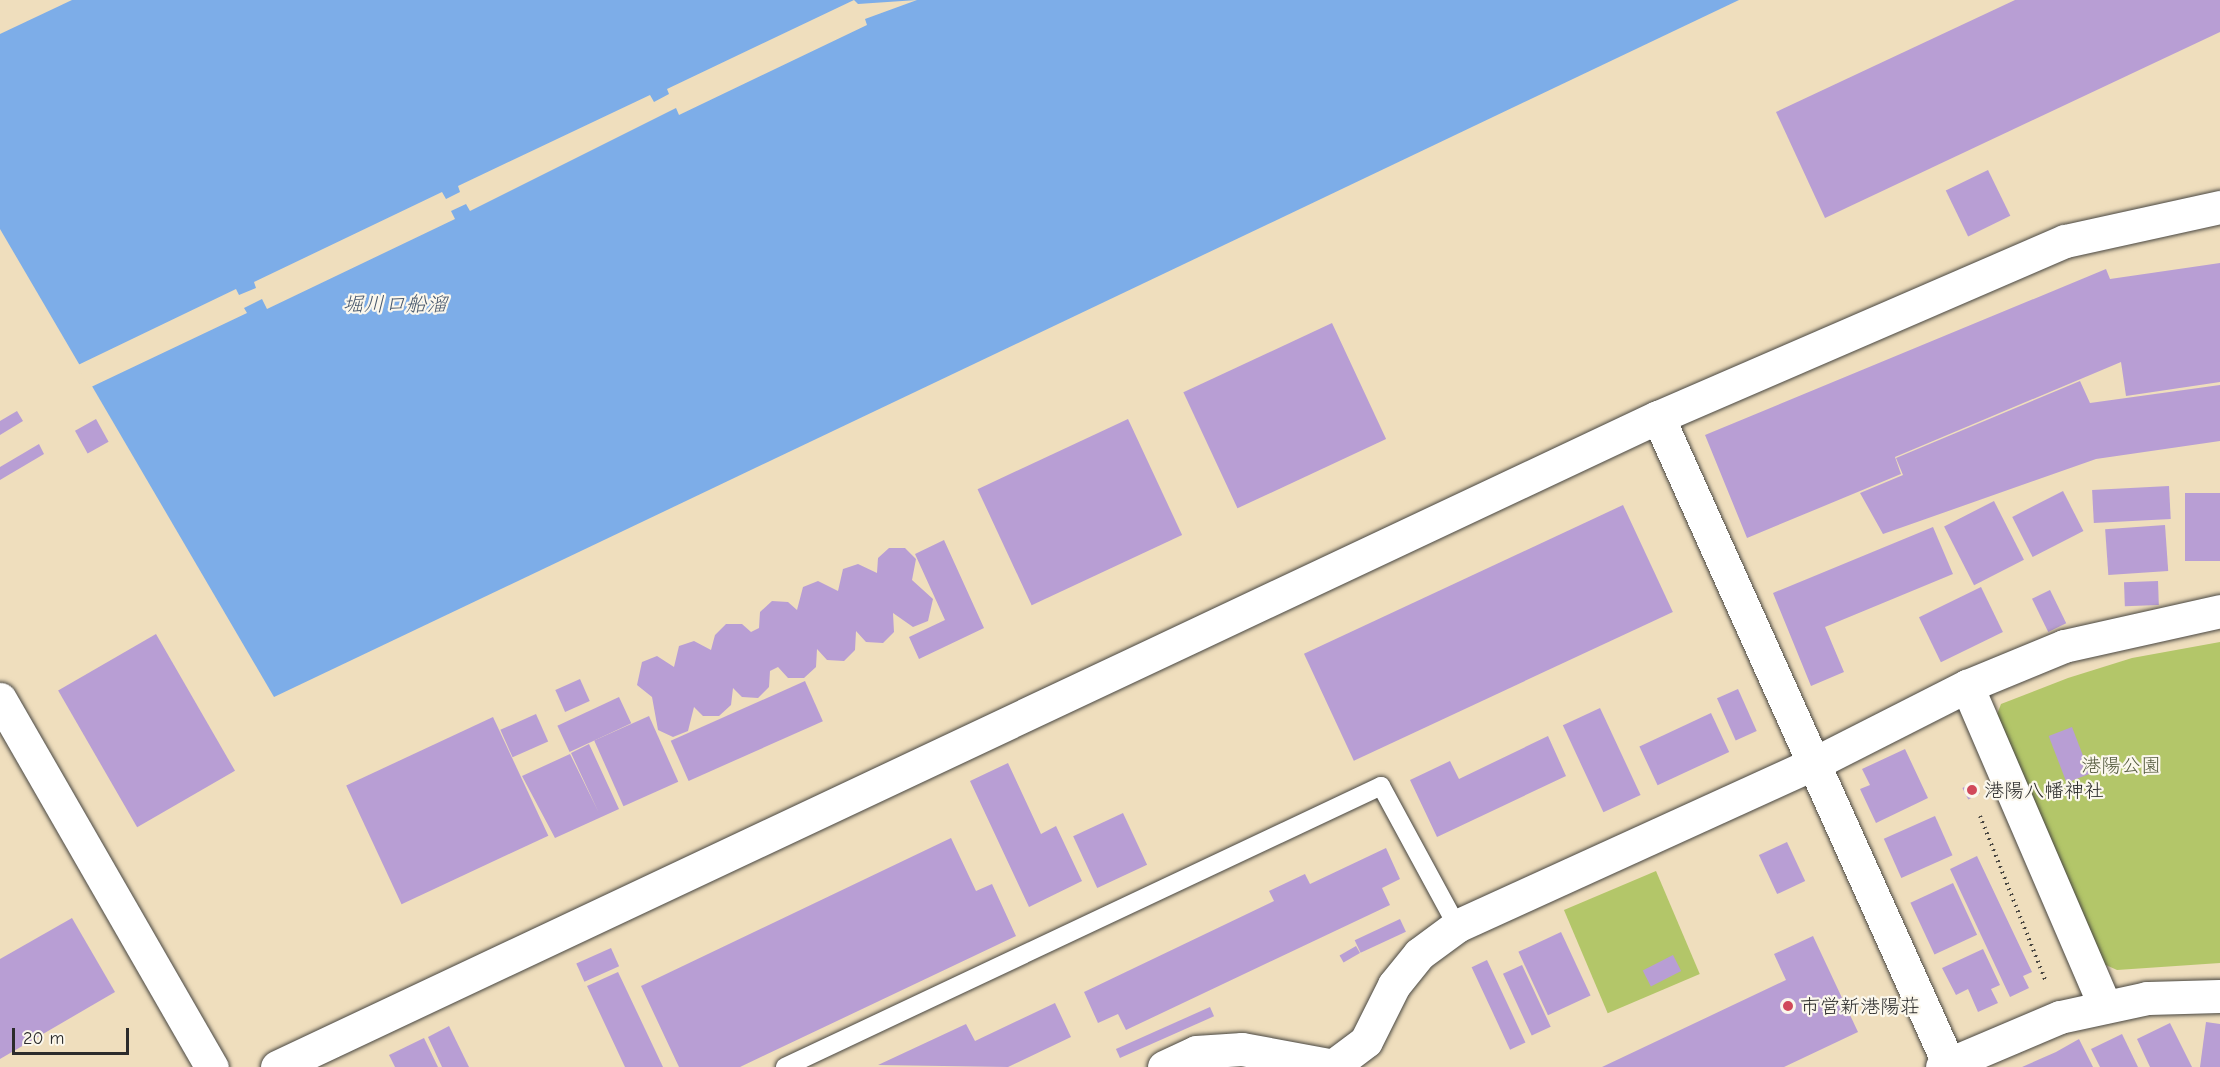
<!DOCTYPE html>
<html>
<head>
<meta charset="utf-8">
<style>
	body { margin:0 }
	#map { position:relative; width:2220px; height:1067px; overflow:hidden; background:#efdebd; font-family:"Comic Neue","Klee One",sans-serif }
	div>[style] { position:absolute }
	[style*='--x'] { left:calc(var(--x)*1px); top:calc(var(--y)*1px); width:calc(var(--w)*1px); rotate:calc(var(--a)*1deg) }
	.green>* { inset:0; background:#b3c669; transform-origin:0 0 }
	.water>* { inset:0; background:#7dade8 }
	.pier>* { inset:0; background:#efdebd }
	.building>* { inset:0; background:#b89ed4; transform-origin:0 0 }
	.path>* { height:4px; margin-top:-2px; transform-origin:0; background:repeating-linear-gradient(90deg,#484641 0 1.5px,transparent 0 6px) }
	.roads { filter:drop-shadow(0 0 2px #484641) drop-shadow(0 0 2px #484641) }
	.lane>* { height:18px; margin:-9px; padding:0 9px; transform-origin:9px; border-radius:9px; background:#fff }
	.street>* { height:33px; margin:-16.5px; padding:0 16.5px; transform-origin:16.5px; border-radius:16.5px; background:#fff }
	.dots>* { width:16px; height:16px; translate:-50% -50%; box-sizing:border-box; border:3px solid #fbf7ec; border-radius:50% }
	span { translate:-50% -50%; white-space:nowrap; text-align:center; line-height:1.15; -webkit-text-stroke:4.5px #fbf7ec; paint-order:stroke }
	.park-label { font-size:20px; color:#545a3e }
	.poi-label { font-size:20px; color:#2b2b2b }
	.left { translate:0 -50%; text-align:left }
	.water-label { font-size:21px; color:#48586d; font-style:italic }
	.scale { position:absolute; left:12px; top:1028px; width:117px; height:27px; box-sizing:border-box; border:3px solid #2b2b2b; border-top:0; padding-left:8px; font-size:18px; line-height:21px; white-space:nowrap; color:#2b2b2b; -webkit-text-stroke:4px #fbf7ec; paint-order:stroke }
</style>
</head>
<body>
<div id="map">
	<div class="green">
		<div style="clip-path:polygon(2220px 642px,2220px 963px,2117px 970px,2097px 961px,1995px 720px,2001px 704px,2068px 678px,2132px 658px)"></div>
		<div style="left:1656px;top:871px;width:112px;height:100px;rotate:67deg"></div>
	</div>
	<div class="water">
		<div style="clip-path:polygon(72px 0,1739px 0,274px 697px,0 229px,0 34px)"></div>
	</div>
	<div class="pier">
		<div style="clip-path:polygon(854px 0,858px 4px,917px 0,865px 19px,867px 25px,679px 115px,676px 108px,470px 211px,466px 204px,451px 211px,455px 219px,267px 309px,262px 299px,244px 308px,247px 313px,89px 388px,84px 379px,78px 365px,236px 289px,239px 295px,256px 288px,254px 282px,442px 192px,446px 199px,460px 192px,458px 186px,650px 95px,654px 102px,669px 94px,667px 89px)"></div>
	</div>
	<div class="building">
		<div style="clip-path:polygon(2015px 0,2220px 0,2220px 32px,1825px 218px,1776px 112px)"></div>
		<div style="left:1988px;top:170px;width:51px;height:47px;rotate:64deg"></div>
		<div style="clip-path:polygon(2220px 263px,2220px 382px,2126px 396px,2121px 362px,1895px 457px,1901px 474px,1747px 538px,1705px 435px,2106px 269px,2110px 279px)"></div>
		<div style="left:1332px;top:323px;width:128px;height:164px;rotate:65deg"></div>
		<div style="clip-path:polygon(2080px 381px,2090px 403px,2220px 385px,2220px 441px,2096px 459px,1883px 534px,1860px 493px,1903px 475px,1896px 458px)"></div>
		<div style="clip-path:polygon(17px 411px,23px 421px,0 435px,0 421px)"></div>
		<div style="left:96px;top:419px;width:26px;height:24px;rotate:61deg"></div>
		<div style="left:1128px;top:419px;width:128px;height:166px;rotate:65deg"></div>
		<div style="clip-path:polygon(39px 444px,44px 454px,0 480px,0 467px)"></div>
		<div style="left:2169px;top:486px;width:33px;height:77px;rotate:87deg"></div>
		<div style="left:2063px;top:491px;width:45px;height:57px;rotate:63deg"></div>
		<div style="left:2220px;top:493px;width:68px;height:35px;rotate:90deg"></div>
		<div style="left:1994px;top:501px;width:66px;height:56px;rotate:63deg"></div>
		<div style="left:1623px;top:505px;width:118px;height:352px;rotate:65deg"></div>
		<div style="left:2165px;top:525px;width:46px;height:60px;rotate:86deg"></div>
		<div style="clip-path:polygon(1933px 527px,1953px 574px,1825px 627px,1844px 672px,1811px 686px,1773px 593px)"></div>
		<div style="clip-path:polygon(944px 540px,984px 628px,919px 659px,909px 637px,945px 620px,915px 554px)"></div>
		<div style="clip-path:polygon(889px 548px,905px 548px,916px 559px,912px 580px,933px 599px,928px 621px,913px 627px,893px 613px,894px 632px,883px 643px,866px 642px,856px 631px,855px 650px,844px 661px,827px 660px,817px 649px,816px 667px,804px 678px,788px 678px,778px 667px,770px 671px,769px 687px,758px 698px,742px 697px,733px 688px,731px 705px,719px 716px,703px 716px,694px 707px,688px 731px,673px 737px,658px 730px,652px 697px,637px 685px,642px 662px,657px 656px,674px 667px,679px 646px,694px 641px,711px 650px,715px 635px,726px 624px,742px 624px,751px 632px,759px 628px,760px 612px,772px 601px,788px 602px,797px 610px,803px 587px,818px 581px,838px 591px,843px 569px,858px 564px,877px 573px,878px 558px)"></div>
		<div style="left:2158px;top:581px;width:24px;height:34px;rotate:88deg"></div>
		<div style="left:1981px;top:587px;width:50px;height:69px;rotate:64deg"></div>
		<div style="left:2050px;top:590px;width:37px;height:20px;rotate:64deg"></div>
		<div style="left:156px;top:634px;width:158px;height:113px;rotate:60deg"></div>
		<div style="left:580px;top:679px;width:24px;height:27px;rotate:66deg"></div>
		<div style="left:805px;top:681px;width:44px;height:147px;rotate:66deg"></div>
		<div style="left:1738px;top:689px;width:46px;height:23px;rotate:66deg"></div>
		<div style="left:619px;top:697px;width:29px;height:68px;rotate:65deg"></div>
		<div style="left:1600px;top:708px;width:96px;height:41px;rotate:65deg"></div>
		<div style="left:1711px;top:713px;width:43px;height:79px;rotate:65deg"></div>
		<div style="left:536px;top:714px;width:30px;height:39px;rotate:66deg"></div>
		<div style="left:649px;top:716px;width:72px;height:60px;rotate:66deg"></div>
		<div style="left:493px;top:717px;width:131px;height:162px;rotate:65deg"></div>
		<div style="left:2072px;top:727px;width:50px;height:25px;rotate:69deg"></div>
		<div style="clip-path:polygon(1548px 736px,1566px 776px,1437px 837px,1410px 780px,1450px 761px,1459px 779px)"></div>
		<div style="clip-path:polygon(589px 744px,619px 809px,555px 838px,522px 776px,570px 754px,598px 811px,571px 753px)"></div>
		<div style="clip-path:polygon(1905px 749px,1928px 798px,1876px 823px,1860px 789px,1870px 785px,1862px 769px)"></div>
		<div style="clip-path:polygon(1008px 763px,1041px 834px,1056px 826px,1082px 881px,1029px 907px,970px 781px)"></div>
		<div style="left:1974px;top:782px;width:13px;height:13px;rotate:63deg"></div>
		<div style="left:1123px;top:813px;width:57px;height:55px;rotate:65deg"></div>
		<div style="left:1935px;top:816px;width:43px;height:56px;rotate:66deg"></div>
		<div style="clip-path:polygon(951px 838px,976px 891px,992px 884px,1016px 936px,740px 1067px,679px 1067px,641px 986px)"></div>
		<div style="left:1787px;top:842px;width:43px;height:31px;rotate:65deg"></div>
		<div style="clip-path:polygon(1386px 848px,1400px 879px,1382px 888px,1390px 905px,1126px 1030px,1118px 1014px,1098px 1023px,1084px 992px,1274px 901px,1269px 891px,1305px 874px,1310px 884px)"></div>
		<div style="clip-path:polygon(1977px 856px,2032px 972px,2023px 976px,2029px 988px,2010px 997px,1950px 869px)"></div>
		<div style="left:1953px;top:883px;width:57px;height:47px;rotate:65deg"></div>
		<div style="clip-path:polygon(72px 918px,115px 992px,0 1059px,0 959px)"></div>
		<div style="left:1400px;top:919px;width:14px;height:50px;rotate:65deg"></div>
		<div style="left:1561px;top:932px;width:70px;height:47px;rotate:65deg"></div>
		<div style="clip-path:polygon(1813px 936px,1858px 1032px,1784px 1067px,1602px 1067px,1786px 980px,1774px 954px)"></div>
		<div style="left:1356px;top:946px;width:8px;height:19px;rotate:60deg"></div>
		<div style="left:611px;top:948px;width:20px;height:38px;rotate:66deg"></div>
		<div style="clip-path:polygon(1983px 949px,2000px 985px,1991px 989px,1998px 1003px,1978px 1012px,1968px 989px,1956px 995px,1942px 968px)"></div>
		<div style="left:1673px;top:955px;width:18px;height:34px;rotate:63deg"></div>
		<div style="left:1487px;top:960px;width:91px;height:17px;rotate:65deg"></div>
		<div style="left:1522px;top:965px;width:68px;height:21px;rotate:65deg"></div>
		<div style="clip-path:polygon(618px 972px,663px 1067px,625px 1067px,587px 986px)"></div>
		<div style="clip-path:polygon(1055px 1003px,1071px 1037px,1008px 1067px,878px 1065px,966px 1024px,975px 1041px)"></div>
		<div style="left:1210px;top:1007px;width:10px;height:103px;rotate:66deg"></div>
		<div style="clip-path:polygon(2206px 1022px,2220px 1024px,2220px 1067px,2200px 1067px)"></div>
		<div style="clip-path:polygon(2170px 1023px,2192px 1067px,2150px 1067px,2137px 1039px)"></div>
		<div style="clip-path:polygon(449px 1026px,469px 1067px,442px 1067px,428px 1037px)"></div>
		<div style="clip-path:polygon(2122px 1034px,2138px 1067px,2100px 1067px,2091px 1049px)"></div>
		<div style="clip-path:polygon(424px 1038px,438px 1067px,395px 1067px,389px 1055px)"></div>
		<div style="clip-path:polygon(2079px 1039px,2093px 1067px,2022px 1067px,2056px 1052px)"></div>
	</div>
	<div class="path">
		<div style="--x:1980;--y:816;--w:179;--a:68.3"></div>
	</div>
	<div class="roads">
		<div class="lane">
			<div style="--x:785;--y:1067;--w:659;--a:-25.24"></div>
			<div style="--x:1381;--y:786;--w:159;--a:61.5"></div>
		</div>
		<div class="street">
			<div style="--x:1658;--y:417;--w:713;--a:65.81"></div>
			<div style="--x:1967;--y:686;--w:349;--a:66.7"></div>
			<div style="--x:0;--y:699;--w:425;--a:60.1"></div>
			<div style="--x:1337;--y:1063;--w:36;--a:-37"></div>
			<div style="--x:1366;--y:1041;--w:63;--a:-63.4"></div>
			<div style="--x:1394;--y:985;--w:40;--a:-51"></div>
			<div style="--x:1419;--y:954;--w:47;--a:-36.4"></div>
			<div style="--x:1457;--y:926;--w:391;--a:-24.5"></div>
			<div style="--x:1813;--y:764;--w:173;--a:-26.9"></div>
			<div style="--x:1967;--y:686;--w:105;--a:-22.4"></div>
			<div style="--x:2064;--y:646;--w:160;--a:-12.6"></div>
			<div style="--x:277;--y:1067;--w:1526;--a:-25.21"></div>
			<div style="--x:1658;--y:417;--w:443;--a:-23.4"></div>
			<div style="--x:2065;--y:241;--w:159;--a:-12.4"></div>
			<div style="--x:1164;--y:1067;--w:35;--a:-25"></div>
			<div style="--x:1196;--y:1052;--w:46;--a:-3.7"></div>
			<div style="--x:1242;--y:1049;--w:99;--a:10.5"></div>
			<div style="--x:1942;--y:1067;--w:128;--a:-23"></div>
			<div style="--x:2060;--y:1017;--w:89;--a:-12.3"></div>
			<div style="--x:2147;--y:998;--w:73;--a:-1.6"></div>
		</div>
	</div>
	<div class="dots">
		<div style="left:1972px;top:790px;background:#d1495b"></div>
		<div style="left:1788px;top:1006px;background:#d1495b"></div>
	</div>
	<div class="park-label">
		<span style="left:2121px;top:765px">港陽公園</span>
	</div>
	<div class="poi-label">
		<span class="left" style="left:1984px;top:790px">港陽八幡神社</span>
		<span class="left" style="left:1800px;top:1006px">市営新港陽荘</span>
	</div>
	<div class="water-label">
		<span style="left:395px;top:304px">堀川口船溜</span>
	</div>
	<div class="scale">20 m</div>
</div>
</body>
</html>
